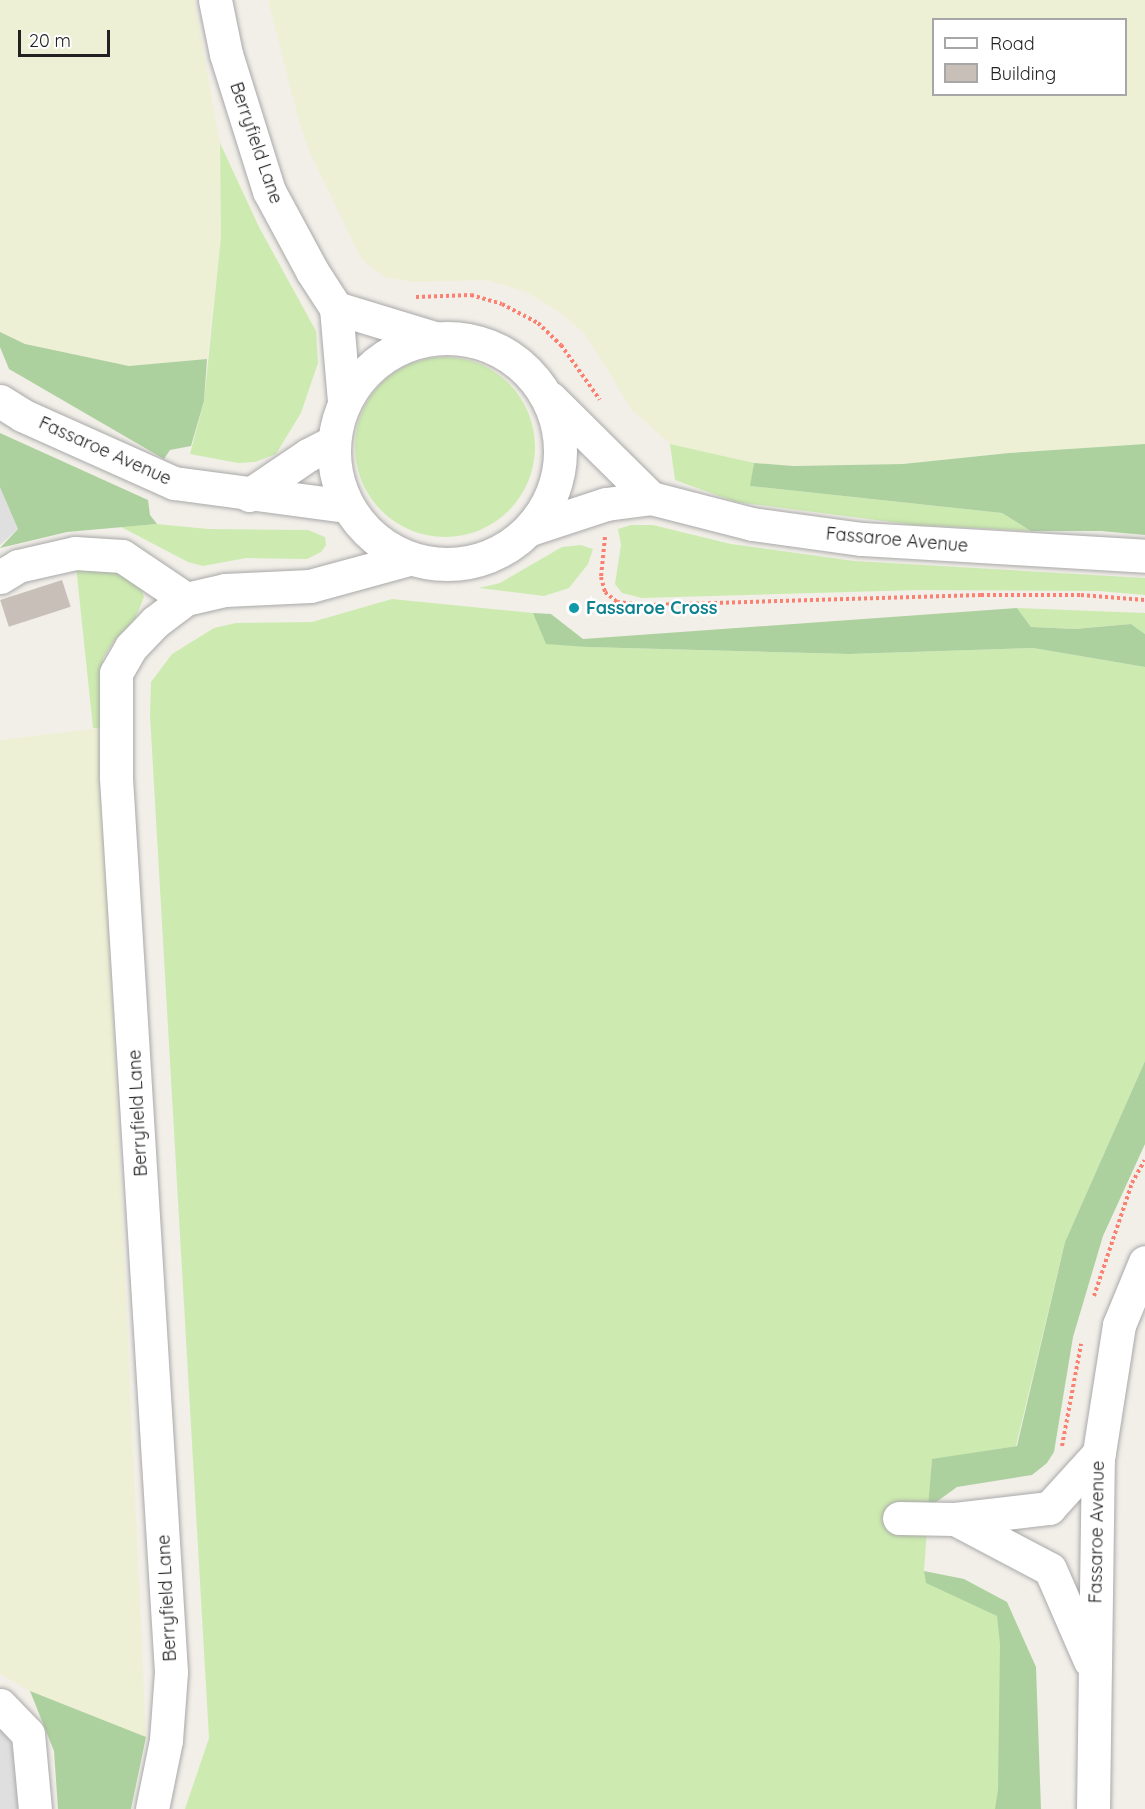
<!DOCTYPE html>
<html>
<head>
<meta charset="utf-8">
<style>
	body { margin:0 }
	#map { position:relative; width:1145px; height:1809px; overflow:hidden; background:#f2efe9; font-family:Quicksand,sans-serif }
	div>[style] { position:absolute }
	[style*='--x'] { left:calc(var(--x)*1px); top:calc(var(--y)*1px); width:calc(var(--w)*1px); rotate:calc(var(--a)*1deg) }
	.residential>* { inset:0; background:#e0dfdf }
	.farmland>* { inset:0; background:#eef0d5 }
	.grass>* { inset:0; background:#cdebb0 }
	.round { border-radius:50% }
	.forest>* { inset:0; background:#add19e }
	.building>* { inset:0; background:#c7bfb8; transform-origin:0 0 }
	.path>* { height:4px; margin-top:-2px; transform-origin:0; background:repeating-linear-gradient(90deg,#fa8072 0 3px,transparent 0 6px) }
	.roads { filter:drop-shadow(0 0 2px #a9a9a9) drop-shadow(0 0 2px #a9a9a9) }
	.minor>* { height:33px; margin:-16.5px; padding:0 16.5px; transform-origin:16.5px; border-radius:16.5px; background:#fff }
	.minor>.ring { margin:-16.5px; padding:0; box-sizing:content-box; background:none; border:33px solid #fff; border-radius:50% }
	.dots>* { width:16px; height:16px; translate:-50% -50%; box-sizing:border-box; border:3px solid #fff; border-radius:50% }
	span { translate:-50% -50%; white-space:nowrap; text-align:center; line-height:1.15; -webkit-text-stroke:5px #fff; paint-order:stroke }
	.street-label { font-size:18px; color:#222 }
	.culture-label { font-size:18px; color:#0d838f; font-weight:700 }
	.left { translate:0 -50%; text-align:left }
	.legend { position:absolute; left:932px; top:18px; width:195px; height:78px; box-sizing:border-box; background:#fff; border:2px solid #a7a7a7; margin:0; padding:8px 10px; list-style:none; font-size:18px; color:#222 }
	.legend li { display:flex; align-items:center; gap:12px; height:30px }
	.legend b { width:30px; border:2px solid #a7a7a7 }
	.scale { position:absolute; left:18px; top:30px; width:92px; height:27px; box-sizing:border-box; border:3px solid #222; border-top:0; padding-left:8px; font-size:18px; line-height:21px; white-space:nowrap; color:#222; -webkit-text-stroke:4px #fff; paint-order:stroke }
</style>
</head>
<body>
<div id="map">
	<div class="residential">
		<div style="clip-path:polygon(0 471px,18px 529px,0 545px)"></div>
		<div style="clip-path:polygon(0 1726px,6px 1732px,19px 1765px,18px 1809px,0 1809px)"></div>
	</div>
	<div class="farmland">
		<div style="clip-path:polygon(0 0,194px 0,220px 143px,221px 237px,207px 359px,130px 366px,25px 344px,0 332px)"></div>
		<div style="clip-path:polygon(evenodd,268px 0,1145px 0,1145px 444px,1009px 453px,903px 464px,793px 466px,753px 463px,670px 444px,632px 410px,585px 334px,558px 311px,526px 292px,487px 280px,413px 282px,385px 277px,362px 260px,309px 151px,297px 114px,268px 0,934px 20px,1126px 20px,1126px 94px,934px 94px,934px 20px)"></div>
		<div style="clip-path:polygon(100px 728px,146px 1737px,30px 1691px,0 1674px,0 740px)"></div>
	</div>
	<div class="grass">
		<div style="clip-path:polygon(220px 143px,259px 227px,316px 331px,318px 363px,301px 413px,276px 454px,255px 462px,238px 463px,190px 454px,204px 401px,221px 237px)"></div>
		<div class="round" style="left:355px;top:357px;width:180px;height:180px"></div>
		<div style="clip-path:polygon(670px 444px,754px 463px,751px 486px,1002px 513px,1031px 531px,915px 525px,736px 502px,675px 480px)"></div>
		<div style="clip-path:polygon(157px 524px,208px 529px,308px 530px,325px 537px,326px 545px,321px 552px,307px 559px,246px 558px,203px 566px,188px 562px,121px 527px)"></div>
		<div style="clip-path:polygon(631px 525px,653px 525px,731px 544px,854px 561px,1145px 578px,1145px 595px,1099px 591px,919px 590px,642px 598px,622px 593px,615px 584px,621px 545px,618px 529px)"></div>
		<div style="clip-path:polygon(581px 545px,593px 549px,588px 564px,569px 588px,544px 596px,479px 588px,500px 583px,562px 547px)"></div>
		<div style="clip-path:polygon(76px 566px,107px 567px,134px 580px,141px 587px,144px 597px,135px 619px,114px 641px,103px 658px,100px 680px,100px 728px,93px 728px)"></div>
		<div style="clip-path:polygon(392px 599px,533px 613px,587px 647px,849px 654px,1033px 648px,1145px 667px,1145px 1061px,1065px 1242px,1016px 1446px,932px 1460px,924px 1571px,1005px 1607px,1003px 1809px,185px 1809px,209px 1738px,150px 715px,151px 682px,172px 654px,214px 628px,236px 623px,312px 622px)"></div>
		<div style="clip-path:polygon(1017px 608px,1145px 613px,1145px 634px,1131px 624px,1075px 629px,1031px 627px)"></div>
	</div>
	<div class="forest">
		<div style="clip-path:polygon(0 332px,25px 344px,129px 366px,207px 359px,204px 401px,191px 446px,170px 450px,164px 459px,9px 369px,0 347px)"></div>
		<div style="clip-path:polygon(0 433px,148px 500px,150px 515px,157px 524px,67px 532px,0 548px,18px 529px,0 487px)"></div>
		<div style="clip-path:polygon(1145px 444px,1145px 535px,1101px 531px,1031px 531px,1002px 513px,750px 486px,754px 463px,793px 466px,903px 464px,1009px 453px)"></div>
		<div style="clip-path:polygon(1017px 608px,1031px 627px,1075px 629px,1131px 624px,1145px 634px,1145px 667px,1033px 648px,849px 654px,587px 647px,546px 644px,533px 613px,551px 614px,583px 639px)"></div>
		<div style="clip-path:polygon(1145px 1061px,1145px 1144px,1103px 1236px,1073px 1337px,1054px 1452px,1047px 1463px,1032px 1475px,957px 1487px,928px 1508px,932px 1459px,1017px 1446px,1065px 1242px)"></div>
		<div style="clip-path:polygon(924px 1571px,964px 1579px,1007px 1602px,1036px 1667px,1041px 1809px,995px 1809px,998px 1790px,1000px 1644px,997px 1616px,926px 1583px)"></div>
		<div style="clip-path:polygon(30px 1691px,146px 1737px,131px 1809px,58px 1809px,54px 1751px)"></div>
	</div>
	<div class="building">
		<div style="left:62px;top:580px;width:28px;height:65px;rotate:72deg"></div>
	</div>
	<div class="path">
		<div style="--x:416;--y:297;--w:55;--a:-2.1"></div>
		<div style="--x:471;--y:295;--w:32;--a:16"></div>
		<div style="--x:502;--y:304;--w:41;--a:27.8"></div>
		<div style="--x:538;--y:323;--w:32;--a:44"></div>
		<div style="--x:561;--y:345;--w:67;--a:54.7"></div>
		<div style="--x:605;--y:537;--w:40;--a:95.7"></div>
		<div style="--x:601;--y:577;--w:16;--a:75"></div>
		<div style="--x:605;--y:592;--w:16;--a:40"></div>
		<div style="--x:617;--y:602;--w:31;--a:6"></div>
		<div style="--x:648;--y:605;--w:333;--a:-1.7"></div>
		<div style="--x:981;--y:595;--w:100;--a:0"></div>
		<div style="--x:1081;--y:595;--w:64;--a:4.5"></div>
		<div style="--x:1094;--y:1296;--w:119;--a:-71.4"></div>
		<div style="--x:1132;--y:1183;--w:26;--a:-61"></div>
		<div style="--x:1062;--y:1446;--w:104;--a:-79.4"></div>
	</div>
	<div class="roads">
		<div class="minor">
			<div style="--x:215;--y:0;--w:55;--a:78.5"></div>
			<div style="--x:226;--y:54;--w:144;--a:72.6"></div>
			<div style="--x:269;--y:191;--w:91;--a:61.7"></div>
			<div style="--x:312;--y:271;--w:44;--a:57"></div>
			<div style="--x:336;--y:308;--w:93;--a:85.1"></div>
			<div style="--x:336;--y:308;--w:103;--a:16.9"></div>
			<div class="ring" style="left:334px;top:338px;width:193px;height:193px"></div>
			<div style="--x:550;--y:398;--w:142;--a:44.7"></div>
			<div style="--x:0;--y:401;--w:26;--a:32"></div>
			<div style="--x:22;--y:415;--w:167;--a:24.1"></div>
			<div style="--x:174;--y:483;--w:175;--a:7.6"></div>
			<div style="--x:249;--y:495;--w:71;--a:-34.1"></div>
			<div style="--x:308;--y:455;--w:28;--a:-27"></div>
			<div style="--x:530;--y:529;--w:80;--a:-18.2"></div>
			<div style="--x:606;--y:504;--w:45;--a:-7.6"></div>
			<div style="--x:651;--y:498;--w:104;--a:14.4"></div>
			<div style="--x:752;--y:524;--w:111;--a:7.8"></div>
			<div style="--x:862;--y:539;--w:284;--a:3.4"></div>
			<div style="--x:0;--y:577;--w:21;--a:-31"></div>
			<div style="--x:18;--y:566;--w:58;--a:-12.8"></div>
			<div style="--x:75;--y:553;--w:47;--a:3.7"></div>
			<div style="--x:122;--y:556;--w:77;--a:33.9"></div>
			<div style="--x:899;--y:1518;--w:56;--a:1"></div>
			<div style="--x:955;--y:1519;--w:95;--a:-6.7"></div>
			<div style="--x:1049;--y:1508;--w:74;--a:-47.7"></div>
			<div style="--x:955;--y:1519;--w:107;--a:27.8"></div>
			<div style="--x:1050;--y:1569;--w:100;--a:66.5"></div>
			<div style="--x:0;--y:1705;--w:40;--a:46"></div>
			<div style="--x:28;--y:1734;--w:75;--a:84.7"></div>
			<div style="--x:152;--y:1809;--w:70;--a:-78.5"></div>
			<div style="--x:166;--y:1740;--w:68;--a:-85.8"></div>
			<div style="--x:171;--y:1672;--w:897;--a:-93.52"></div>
			<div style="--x:116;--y:777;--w:104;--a:-90"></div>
			<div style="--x:116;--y:673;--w:30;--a:-60"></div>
			<div style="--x:131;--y:647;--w:35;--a:-46"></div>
			<div style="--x:155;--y:622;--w:39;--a:-37"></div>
			<div style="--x:186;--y:599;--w:40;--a:-13"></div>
			<div style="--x:225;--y:590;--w:85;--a:-2.7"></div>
			<div style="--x:310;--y:586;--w:103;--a:-15.3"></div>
			<div style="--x:1093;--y:1809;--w:350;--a:-89.2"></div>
			<div style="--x:1098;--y:1459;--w:136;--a:-81.1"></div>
			<div style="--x:1119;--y:1325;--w:68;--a:-67.6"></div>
		</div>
	</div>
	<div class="dots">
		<div style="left:574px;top:608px;background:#0f9aa8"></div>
	</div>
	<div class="street-label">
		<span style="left:256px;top:143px;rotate:71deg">Berryfield Lane</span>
		<span style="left:105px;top:451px;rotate:24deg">Fassaroe Avenue</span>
		<span style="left:897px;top:540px;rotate:5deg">Fassaroe Avenue</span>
		<span style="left:138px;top:1113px;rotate:-93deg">Berryfield Lane</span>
		<span style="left:1097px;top:1532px;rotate:-89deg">Fassaroe Avenue</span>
		<span style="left:167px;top:1598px;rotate:-93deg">Berryfield Lane</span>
	</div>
	<div class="culture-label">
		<span class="left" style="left:586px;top:608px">Fassaroe Cross</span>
	</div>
	<ul class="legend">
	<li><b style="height:8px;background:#fff"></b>Road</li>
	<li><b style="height:16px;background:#c7bfb8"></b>Building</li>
	</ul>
	<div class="scale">20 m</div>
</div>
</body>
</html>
